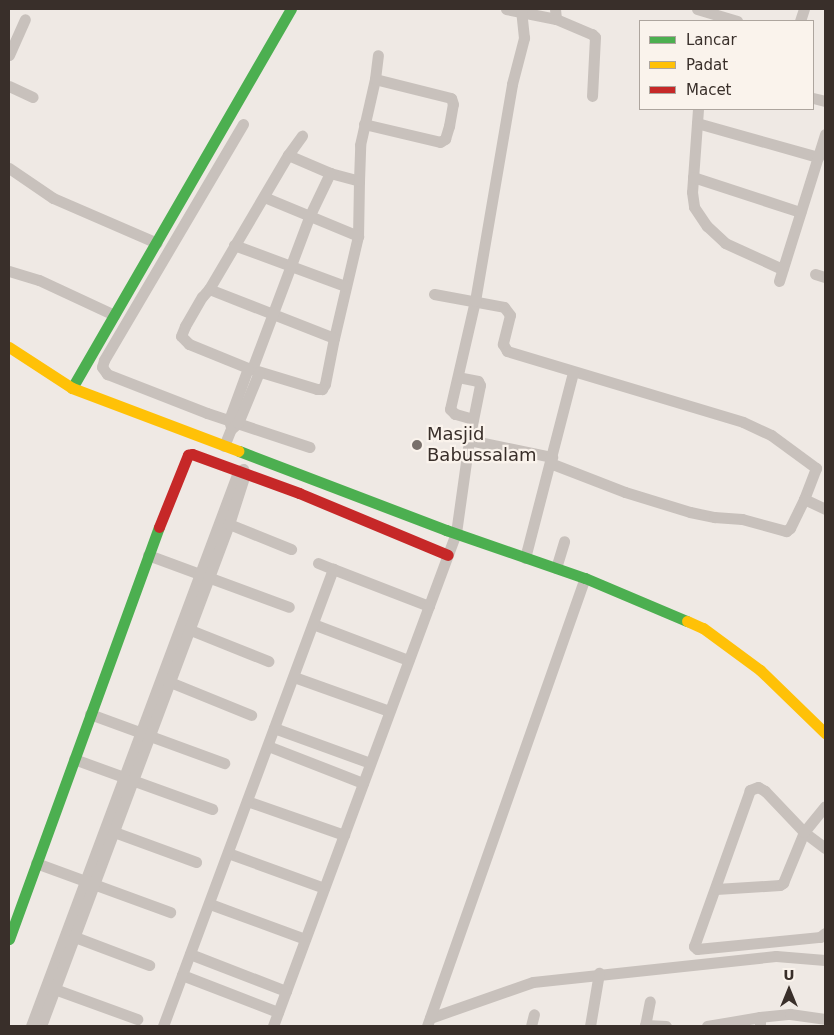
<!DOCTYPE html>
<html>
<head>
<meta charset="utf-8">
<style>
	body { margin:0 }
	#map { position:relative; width:834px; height:1035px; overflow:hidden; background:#efe9e4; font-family:"DejaVu Sans",sans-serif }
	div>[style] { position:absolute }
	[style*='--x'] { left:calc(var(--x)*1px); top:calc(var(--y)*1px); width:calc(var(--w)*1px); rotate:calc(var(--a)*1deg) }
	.street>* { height:11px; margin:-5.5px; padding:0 5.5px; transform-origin:5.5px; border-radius:5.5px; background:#c8c1bc }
	.fast>* { height:11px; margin:-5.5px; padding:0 5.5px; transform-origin:5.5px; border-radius:5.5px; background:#4caf50 }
	.slow>* { height:11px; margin:-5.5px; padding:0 5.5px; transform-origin:5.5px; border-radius:5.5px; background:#ffc107 }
	.jam>* { height:11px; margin:-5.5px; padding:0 5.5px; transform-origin:5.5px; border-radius:5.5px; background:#c62828 }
	.dots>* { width:14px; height:14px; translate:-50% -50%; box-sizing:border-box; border:2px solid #faf3ec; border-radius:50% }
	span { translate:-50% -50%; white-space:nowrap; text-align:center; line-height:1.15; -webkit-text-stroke:4.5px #faf3ec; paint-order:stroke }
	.poi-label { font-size:18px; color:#392f2a }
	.left { translate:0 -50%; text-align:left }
	.frame { position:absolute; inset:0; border:10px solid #392f2a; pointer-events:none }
	.legend { position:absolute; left:639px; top:20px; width:175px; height:90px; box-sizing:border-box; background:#faf3ec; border:1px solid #ada59e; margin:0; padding:6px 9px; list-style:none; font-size:15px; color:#392f2a }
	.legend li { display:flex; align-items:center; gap:10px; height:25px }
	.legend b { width:25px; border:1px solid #ada59e }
	.north { position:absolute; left:764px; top:965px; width:50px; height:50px; -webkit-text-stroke:4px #faf3ec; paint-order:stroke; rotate:0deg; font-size:14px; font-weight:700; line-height:20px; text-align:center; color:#392f2a }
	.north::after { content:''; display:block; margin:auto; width:18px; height:22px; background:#392f2a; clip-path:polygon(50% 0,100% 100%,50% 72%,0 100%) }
</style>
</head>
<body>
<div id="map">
	<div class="street">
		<div style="--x:506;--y:9;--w:51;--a:11.3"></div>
		<div style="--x:555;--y:9;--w:10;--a:84"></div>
		<div style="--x:556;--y:19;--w:39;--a:23"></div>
		<div style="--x:592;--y:34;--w:4;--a:45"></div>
		<div style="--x:595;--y:37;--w:59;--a:92.9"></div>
		<div style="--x:697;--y:9;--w:42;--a:16.7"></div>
		<div style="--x:800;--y:21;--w:13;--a:-72"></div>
		<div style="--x:9;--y:55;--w:39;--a:-66"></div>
		<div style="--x:9;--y:86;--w:26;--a:25"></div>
		<div style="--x:813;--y:98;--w:12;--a:14"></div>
		<div style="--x:698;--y:109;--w:83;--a:94.1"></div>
		<div style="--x:692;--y:192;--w:15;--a:82"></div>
		<div style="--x:694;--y:207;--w:23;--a:56"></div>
		<div style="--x:707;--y:226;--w:25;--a:43"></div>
		<div style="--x:725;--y:243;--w:63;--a:24.5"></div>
		<div style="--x:697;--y:123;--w:126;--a:15.7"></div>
		<div style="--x:243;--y:124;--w:274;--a:120.5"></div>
		<div style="--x:104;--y:360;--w:7;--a:106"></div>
		<div style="--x:102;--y:367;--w:9;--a:54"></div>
		<div style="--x:107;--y:374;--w:107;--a:21.3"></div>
		<div style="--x:207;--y:413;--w:108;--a:18.4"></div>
		<div style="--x:364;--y:124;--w:78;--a:13.3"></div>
		<div style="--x:440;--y:142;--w:6;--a:-31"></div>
		<div style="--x:445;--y:139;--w:14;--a:-73"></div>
		<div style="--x:449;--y:126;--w:22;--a:-80"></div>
		<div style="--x:453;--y:104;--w:6;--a:-108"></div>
		<div style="--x:451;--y:98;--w:78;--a:-166"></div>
		<div style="--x:288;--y:155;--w:46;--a:23.2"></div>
		<div style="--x:330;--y:173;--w:30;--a:15"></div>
		<div style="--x:359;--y:181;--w:55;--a:91"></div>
		<div style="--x:358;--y:236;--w:105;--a:103.2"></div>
		<div style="--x:9;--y:168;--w:53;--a:34.3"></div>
		<div style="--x:53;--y:198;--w:113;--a:23.4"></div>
		<div style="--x:693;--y:177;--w:113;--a:18.1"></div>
		<div style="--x:359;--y:181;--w:36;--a:-88"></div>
		<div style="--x:360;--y:145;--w:68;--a:-77.2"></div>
		<div style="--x:375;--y:79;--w:24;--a:-83"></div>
		<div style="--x:264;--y:197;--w:102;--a:22.5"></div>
		<div style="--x:234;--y:245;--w:118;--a:20.3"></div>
		<div style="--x:9;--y:271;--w:31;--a:17"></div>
		<div style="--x:39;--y:280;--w:83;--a:25"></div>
		<div style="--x:815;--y:274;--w:10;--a:17"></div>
		<div style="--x:779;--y:281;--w:154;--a:-72.6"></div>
		<div style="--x:209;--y:289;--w:134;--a:21.4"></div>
		<div style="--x:334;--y:338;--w:47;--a:101.1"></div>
		<div style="--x:325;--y:384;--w:6;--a:121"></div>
		<div style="--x:322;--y:389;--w:5;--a:180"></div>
		<div style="--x:317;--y:389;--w:72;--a:-163.1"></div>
		<div style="--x:248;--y:368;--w:64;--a:-157.9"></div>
		<div style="--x:189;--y:344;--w:11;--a:-135"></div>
		<div style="--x:181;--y:336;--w:11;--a:-68"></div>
		<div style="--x:185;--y:326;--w:34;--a:-60"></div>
		<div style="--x:202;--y:297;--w:11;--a:-49"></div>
		<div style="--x:209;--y:289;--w:156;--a:-59.5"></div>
		<div style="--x:288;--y:155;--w:24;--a:-54"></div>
		<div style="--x:434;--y:294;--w:71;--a:10.5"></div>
		<div style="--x:504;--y:307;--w:10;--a:53"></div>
		<div style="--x:510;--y:315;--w:30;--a:104"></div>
		<div style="--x:503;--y:344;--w:8;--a:60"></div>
		<div style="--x:507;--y:351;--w:246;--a:16.7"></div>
		<div style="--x:743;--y:422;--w:31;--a:25"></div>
		<div style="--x:771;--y:435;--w:56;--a:36.3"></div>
		<div style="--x:816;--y:468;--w:33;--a:111"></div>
		<div style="--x:804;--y:499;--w:23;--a:25"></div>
		<div style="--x:252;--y:369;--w:162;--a:-69.4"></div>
		<div style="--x:309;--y:217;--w:49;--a:-64.5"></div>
		<div style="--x:473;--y:419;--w:19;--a:-164"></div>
		<div style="--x:455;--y:414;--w:7;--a:-135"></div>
		<div style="--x:450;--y:409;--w:111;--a:-77"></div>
		<div style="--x:475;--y:301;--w:220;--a:-80.3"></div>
		<div style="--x:512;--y:84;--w:48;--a:-75.4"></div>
		<div style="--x:524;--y:38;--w:29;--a:-96"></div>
		<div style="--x:231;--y:427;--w:7;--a:-106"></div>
		<div style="--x:229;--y:420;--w:55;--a:-69.9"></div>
		<div style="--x:469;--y:440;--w:85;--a:11.6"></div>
		<div style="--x:224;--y:446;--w:18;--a:-68"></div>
		<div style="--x:231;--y:429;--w:9;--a:-41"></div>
		<div style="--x:238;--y:423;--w:55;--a:-67.6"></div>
		<div style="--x:550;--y:463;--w:80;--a:21.1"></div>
		<div style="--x:625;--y:492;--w:68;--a:17.1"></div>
		<div style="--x:690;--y:512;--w:25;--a:12"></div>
		<div style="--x:714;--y:517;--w:28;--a:4"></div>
		<div style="--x:742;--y:519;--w:46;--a:15.3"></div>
		<div style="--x:786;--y:531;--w:5;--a:-37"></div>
		<div style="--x:790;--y:528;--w:32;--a:-64"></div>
		<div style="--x:229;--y:524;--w:67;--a:22"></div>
		<div style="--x:148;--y:555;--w:150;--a:20.2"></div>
		<div style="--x:525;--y:558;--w:192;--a:-75.5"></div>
		<div style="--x:318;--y:563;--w:16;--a:22"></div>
		<div style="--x:556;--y:568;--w:28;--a:-73"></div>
		<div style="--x:313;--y:624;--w:102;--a:20.8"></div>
		<div style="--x:183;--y:627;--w:92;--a:21.8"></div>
		<div style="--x:294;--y:677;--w:101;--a:19.7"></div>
		<div style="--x:165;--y:680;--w:93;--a:22.1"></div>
		<div style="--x:90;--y:714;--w:143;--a:20.1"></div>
		<div style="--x:274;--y:728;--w:102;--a:20"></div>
		<div style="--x:268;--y:746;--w:102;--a:21.3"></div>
		<div style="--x:74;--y:759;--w:147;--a:19.9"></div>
		<div style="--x:247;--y:801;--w:103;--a:19.3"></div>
		<div style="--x:106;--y:829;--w:96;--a:20.1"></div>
		<div style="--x:825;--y:848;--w:26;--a:-143"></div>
		<div style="--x:804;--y:832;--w:57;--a:-133.6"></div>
		<div style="--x:765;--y:791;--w:8;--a:-150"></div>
		<div style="--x:758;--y:787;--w:9;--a:159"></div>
		<div style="--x:750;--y:790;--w:166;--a:109.7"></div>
		<div style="--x:694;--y:946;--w:4;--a:45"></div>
		<div style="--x:697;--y:949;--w:124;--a:-5.6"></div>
		<div style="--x:820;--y:937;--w:6;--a:-39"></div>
		<div style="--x:228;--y:853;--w:102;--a:20"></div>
		<div style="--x:36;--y:863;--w:143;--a:20.1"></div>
		<div style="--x:716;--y:889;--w:64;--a:-3.6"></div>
		<div style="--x:780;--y:885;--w:4;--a:-34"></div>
		<div style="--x:783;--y:883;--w:55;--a:-67.6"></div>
		<div style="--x:804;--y:832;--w:33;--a:-51"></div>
		<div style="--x:210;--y:904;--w:101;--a:20.2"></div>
		<div style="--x:67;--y:934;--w:88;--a:20.7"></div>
		<div style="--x:190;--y:954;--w:103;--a:21.1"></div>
		<div style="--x:182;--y:975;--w:103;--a:21.1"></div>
		<div style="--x:49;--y:987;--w:94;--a:20"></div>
		<div style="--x:760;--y:1017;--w:30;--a:-6"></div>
		<div style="--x:790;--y:1014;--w:35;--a:8"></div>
		<div style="--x:430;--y:1018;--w:109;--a:-19.3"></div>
		<div style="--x:533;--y:982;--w:244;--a:-6.1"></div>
		<div style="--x:776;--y:956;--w:49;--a:4.7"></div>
		<div style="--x:645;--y:1025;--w:21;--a:3"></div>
		<div style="--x:31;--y:1026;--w:591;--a:-69.51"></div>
		<div style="--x:238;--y:472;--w:6;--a:-31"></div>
		<div style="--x:41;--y:1026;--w:536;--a:-69.47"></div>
		<div style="--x:229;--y:524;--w:52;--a:-72.3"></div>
		<div style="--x:245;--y:474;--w:5;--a:-112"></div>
		<div style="--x:163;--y:1026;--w:488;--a:-69.6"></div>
		<div style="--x:333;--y:569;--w:103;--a:21.1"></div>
		<div style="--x:273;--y:1026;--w:526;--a:-69.64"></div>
		<div style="--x:456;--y:533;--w:94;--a:-82"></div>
		<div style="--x:469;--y:440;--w:56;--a:-78.7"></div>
		<div style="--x:480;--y:385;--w:4;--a:-117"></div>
		<div style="--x:478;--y:381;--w:20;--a:-169"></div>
		<div style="--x:427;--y:1026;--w:475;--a:-70.6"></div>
		<div style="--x:531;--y:1026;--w:12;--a:-76"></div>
		<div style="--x:590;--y:1026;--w:54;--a:-80.4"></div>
		<div style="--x:645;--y:1026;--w:25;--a:-79"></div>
		<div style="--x:707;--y:1026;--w:54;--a:-9.6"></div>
		<div style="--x:760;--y:1017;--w:9;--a:90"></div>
	</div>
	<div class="fast">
		<div style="--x:72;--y:388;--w:438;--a:-60"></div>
		<div style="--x:239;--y:451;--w:222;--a:20.9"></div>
		<div style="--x:446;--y:530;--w:147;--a:19.1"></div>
		<div style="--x:585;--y:578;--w:111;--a:22.9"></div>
		<div style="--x:9;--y:939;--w:438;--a:-70"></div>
	</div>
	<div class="slow">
		<div style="--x:9;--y:347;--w:75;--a:33.1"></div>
		<div style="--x:72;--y:388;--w:178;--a:20.7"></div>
		<div style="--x:687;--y:621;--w:17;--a:24"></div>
		<div style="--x:703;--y:628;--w:71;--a:36.4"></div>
		<div style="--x:760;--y:670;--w:91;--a:44.1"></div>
	</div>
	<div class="jam">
		<div style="--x:159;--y:527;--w:78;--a:-68.1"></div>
		<div style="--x:188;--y:455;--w:4;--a:-14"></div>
		<div style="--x:192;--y:454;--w:114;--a:20"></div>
		<div style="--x:299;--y:493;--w:161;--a:22.6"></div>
	</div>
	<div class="dots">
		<div style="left:417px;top:445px;background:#79706b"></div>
	</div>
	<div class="poi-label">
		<span class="left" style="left:427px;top:445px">Masjid<br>Babussalam</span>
	</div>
	<div class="frame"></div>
	<ul class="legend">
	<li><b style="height:6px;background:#4caf50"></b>Lancar</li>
	<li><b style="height:6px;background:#ffc107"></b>Padat</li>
	<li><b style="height:6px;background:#c62828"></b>Macet</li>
	</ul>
	<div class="north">U</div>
</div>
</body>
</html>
